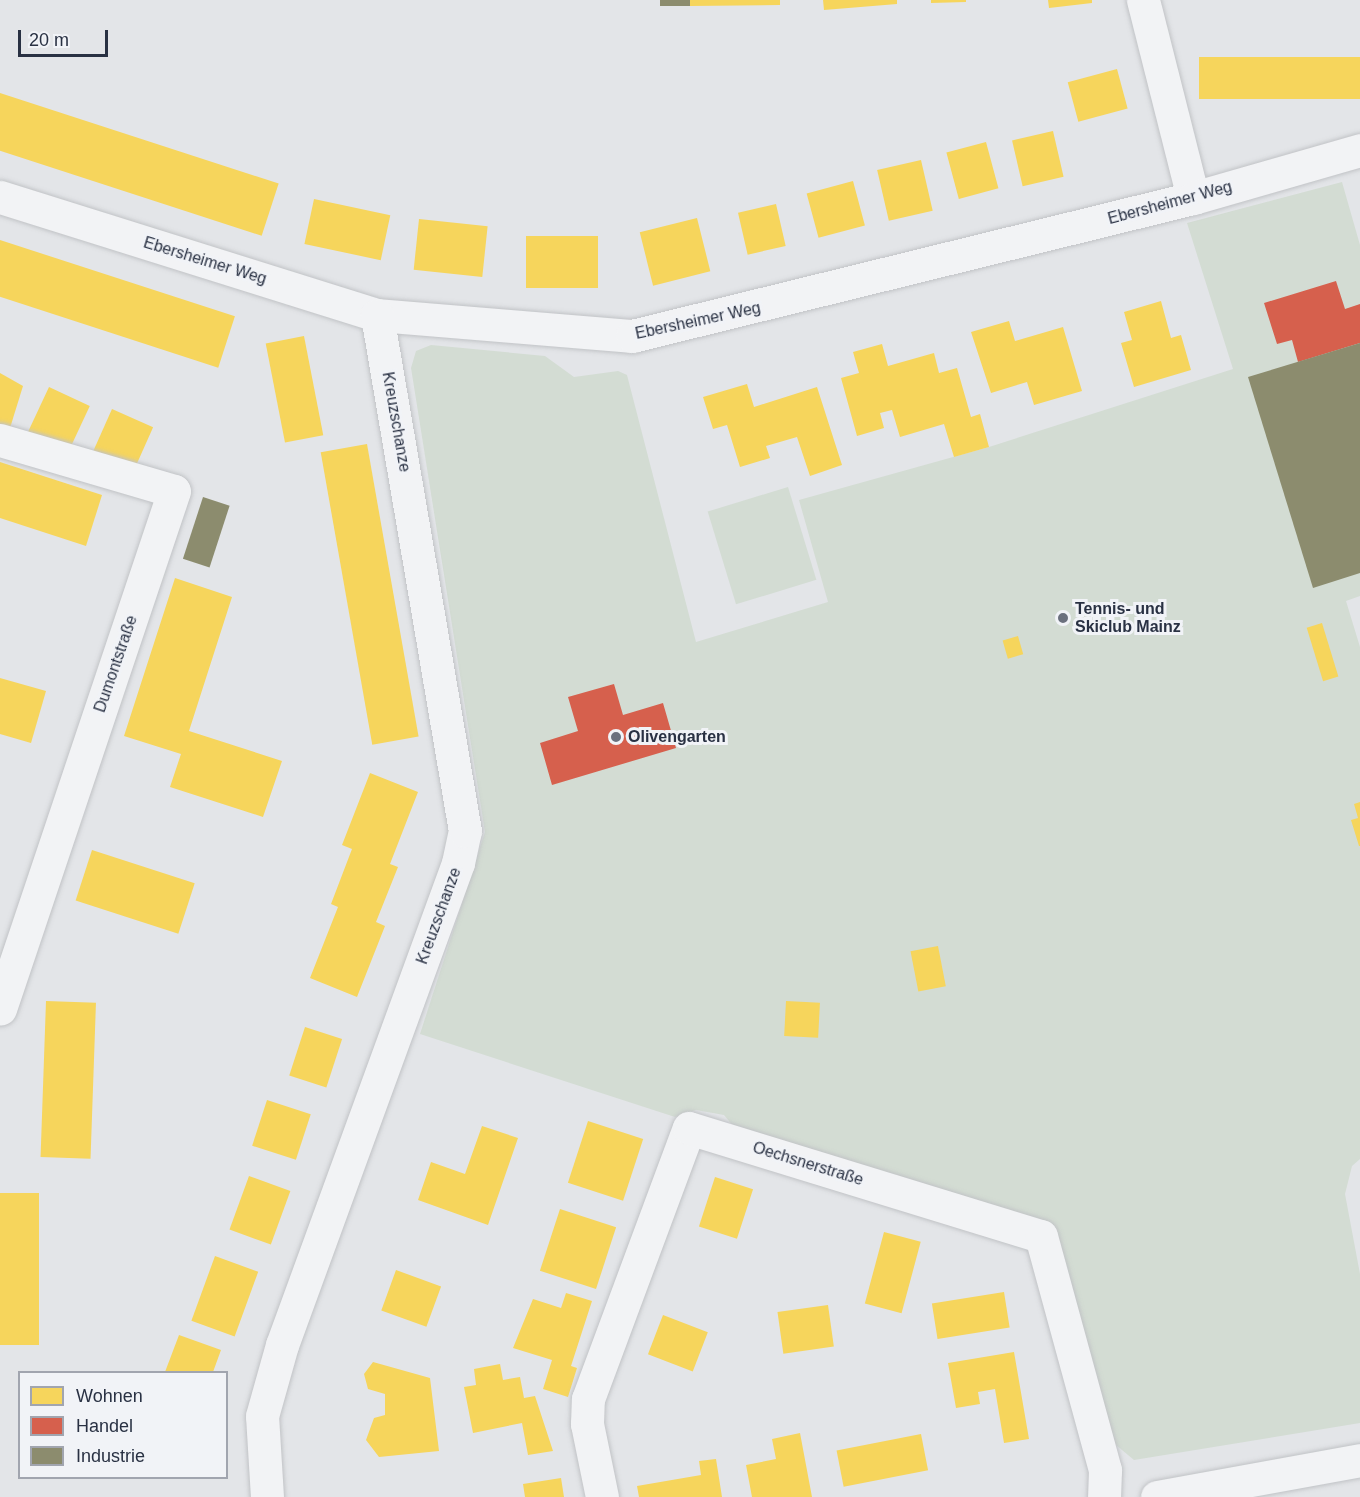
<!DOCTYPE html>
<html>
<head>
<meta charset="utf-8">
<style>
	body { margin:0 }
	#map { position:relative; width:1360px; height:1497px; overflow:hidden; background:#e3e5e8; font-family:Helvetica,sans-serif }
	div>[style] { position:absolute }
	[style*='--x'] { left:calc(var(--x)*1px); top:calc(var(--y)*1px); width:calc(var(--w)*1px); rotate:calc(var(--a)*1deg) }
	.green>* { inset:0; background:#d3dcd3; transform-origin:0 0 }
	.homes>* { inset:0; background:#f6d55c; transform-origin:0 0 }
	.shops>* { inset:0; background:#d6604d }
	.industry>* { inset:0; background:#8c8c6e; transform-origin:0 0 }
	.roads { filter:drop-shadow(0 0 2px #c1c3c6) drop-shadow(0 0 2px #c1c3c6) }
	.minor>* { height:33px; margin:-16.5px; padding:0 16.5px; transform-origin:16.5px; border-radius:16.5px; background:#f2f3f5 }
	.dots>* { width:16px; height:16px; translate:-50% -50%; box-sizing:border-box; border:3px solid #f1f3f7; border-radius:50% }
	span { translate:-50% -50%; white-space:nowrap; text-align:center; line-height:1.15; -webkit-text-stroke:6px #f1f3f7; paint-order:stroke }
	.street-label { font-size:16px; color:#293143 }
	.poi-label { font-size:16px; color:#293143; font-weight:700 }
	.left { translate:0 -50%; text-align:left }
	.legend { position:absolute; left:18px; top:1371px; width:210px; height:108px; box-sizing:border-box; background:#f1f3f7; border:2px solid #a1a5af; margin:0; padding:8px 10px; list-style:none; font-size:18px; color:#293143 }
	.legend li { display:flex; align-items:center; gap:12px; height:30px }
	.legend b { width:30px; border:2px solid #a1a5af }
	.scale { position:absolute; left:18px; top:30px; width:90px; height:27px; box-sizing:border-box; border:3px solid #293143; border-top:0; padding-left:8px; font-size:18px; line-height:21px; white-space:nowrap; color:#293143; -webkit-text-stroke:4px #f1f3f7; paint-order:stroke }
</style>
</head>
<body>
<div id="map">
	<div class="green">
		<div style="clip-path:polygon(1342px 182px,1360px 245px,1360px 596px,1346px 601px,1360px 647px,1360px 1159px,1352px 1166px,1345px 1194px,1360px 1274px,1360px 1423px,1134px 1460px,1116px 1445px,1040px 1225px,734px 1127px,724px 1115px,696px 1110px,675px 1117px,420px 1034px,485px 832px,411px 368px,416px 351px,431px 345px,545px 356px,574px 377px,618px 371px,627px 375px,696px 642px,828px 602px,799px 500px,989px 447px,1233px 369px,1187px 223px)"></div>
		<div style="left:788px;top:487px;width:97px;height:84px;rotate:73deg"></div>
	</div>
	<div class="homes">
		<div style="clip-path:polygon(690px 0,780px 0,780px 5px,690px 6px)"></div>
		<div style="clip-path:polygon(823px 0,897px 0,897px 4px,824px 10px)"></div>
		<div style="clip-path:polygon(931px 0,966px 0,966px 2px,931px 3px)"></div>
		<div style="clip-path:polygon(1048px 0,1092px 0,1092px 3px,1049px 8px)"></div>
		<div style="left:1360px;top:57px;width:42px;height:161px;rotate:90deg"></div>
		<div style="left:1117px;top:69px;width:41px;height:51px;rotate:75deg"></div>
		<div style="left:0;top:93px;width:293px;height:55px;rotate:18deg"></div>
		<div style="left:1053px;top:131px;width:47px;height:42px;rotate:77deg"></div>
		<div style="left:986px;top:142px;width:48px;height:41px;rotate:75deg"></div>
		<div style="left:921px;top:160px;width:52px;height:45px;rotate:77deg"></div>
		<div style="left:853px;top:181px;width:46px;height:48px;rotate:75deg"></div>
		<div style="left:314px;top:199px;width:78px;height:46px;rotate:12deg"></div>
		<div style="left:776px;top:204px;width:43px;height:39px;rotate:77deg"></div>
		<div style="left:697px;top:218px;width:55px;height:59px;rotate:76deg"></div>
		<div style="left:419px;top:219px;width:69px;height:51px;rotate:6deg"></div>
		<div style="left:598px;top:236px;width:52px;height:72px;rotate:90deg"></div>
		<div style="left:0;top:240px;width:247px;height:54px;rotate:18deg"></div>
		<div style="clip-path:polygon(1161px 301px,1171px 338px,1181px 335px,1191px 370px,1134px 387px,1121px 343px,1132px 340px,1124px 312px)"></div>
		<div style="clip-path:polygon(1009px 321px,1015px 341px,1063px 327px,1082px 391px,1034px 405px,1027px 382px,991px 393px,971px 332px)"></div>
		<div style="left:304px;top:336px;width:101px;height:39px;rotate:79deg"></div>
		<div style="clip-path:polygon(882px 344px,888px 366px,934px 353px,939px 373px,957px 368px,971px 417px,980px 414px,989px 447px,954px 457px,944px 424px,900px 437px,892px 410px,880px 413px,884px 428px,857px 436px,841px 378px,859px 373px,853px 352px)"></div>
		<div style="clip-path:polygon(0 373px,23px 386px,10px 428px,0 425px)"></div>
		<div style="clip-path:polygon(747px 384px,754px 407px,817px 387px,842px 465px,810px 476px,797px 437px,766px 446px,770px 458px,740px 467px,727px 425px,713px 429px,703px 397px)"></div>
		<div style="left:49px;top:387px;width:45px;height:50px;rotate:25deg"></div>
		<div style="left:112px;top:409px;width:45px;height:49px;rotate:24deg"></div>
		<div style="left:367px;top:444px;width:297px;height:47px;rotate:80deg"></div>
		<div style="clip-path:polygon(0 462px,102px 495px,86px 546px,0 518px)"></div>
		<div style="clip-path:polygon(175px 578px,232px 597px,189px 731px,282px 761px,263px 817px,170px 787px,181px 754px,124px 736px)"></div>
		<div style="left:1322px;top:623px;width:56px;height:16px;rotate:73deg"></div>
		<div style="left:1018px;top:636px;width:19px;height:16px;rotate:74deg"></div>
		<div style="clip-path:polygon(0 678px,46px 691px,31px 743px,0 734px)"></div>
		<div style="clip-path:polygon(370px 773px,418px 792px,390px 864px,398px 867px,376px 922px,385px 926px,357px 997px,310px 978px,338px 907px,331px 904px,352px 849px,342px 845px)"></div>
		<div style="clip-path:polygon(1360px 802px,1360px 846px,1359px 846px,1351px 820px,1358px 818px,1354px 804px)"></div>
		<div style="left:92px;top:850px;width:108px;height:53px;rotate:18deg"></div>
		<div style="left:938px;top:946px;width:41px;height:28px;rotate:79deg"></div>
		<div style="left:46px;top:1001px;width:50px;height:156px;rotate:2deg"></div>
		<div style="left:786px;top:1001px;width:34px;height:35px;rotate:3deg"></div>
		<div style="left:305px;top:1027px;width:39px;height:51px;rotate:18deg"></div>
		<div style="left:267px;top:1100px;width:46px;height:48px;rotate:18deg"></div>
		<div style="left:588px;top:1121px;width:58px;height:65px;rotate:18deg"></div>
		<div style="clip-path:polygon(482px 1126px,518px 1138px,488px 1225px,418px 1200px,431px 1162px,465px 1174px)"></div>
		<div style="left:249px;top:1176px;width:44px;height:57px;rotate:20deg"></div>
		<div style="left:715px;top:1177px;width:40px;height:52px;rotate:18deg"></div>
		<div style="left:0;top:1193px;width:39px;height:152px"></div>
		<div style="left:560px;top:1209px;width:59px;height:65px;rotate:18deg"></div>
		<div style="left:884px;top:1232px;width:38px;height:74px;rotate:15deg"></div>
		<div style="left:215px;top:1256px;width:46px;height:69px;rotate:20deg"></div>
		<div style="left:396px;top:1270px;width:48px;height:43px;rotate:20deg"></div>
		<div style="left:1004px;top:1292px;width:36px;height:73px;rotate:81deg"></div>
		<div style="clip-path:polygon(566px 1293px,592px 1301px,571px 1366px,577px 1368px,568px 1397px,543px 1389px,552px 1360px,513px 1348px,533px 1299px,561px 1308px)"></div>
		<div style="left:828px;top:1305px;width:42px;height:51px;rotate:82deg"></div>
		<div style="left:663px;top:1315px;width:48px;height:42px;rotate:21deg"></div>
		<div style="clip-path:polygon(179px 1335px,221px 1350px,213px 1372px,165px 1372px)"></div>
		<div style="clip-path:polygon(1014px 1352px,1029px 1439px,1004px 1443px,995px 1389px,978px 1392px,980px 1404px,956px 1408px,948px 1363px)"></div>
		<div style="clip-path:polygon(373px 1362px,430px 1378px,439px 1451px,379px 1457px,366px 1440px,374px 1418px,385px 1415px,385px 1394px,368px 1389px,364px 1374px)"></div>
		<div style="clip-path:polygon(500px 1364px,503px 1380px,520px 1377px,524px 1398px,535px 1396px,553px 1451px,528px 1455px,522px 1423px,473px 1433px,464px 1387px,476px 1385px,474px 1369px)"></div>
		<div style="clip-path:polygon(800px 1433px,812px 1497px,752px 1497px,746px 1465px,776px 1459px,772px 1439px)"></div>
		<div style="left:921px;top:1434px;width:37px;height:86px;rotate:79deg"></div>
		<div style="clip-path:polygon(716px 1459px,722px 1497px,639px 1497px,637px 1486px,701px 1475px,699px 1461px)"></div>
		<div style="clip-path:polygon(561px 1478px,564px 1497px,525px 1497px,523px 1484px)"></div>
	</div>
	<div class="shops">
		<div style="clip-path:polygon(1336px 281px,1345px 309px,1360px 304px,1360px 343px,1298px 362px,1292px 340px,1277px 344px,1264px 303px)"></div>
		<div style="clip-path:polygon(614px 684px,623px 715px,663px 703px,676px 748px,552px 785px,540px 743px,578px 731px,568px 697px)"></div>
	</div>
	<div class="industry">
		<div style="left:660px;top:0;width:30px;height:6px"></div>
		<div style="clip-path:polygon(1360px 343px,1360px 573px,1313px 588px,1248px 377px)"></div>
		<div style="left:203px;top:497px;width:28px;height:65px;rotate:18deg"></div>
	</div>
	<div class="roads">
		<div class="minor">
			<div style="--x:1143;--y:0;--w:204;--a:75.8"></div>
			<div style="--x:0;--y:197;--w:395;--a:17.4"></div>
			<div style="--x:377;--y:315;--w:256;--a:4.7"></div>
			<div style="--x:632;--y:336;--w:578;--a:-13.82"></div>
			<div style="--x:1193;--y:198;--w:174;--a:-16"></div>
			<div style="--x:0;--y:440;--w:181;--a:16.3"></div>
			<div style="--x:174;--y:491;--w:546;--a:108.57"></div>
			<div style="--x:267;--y:1497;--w:81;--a:-93.5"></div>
			<div style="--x:262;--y:1416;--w:74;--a:-74.3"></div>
			<div style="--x:282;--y:1345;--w:513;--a:-69.94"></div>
			<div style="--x:458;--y:863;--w:33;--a:-78"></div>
			<div style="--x:465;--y:831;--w:523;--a:-99.68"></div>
			<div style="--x:602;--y:1497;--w:75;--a:-101.6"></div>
			<div style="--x:587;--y:1424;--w:25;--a:-88"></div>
			<div style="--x:588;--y:1399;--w:289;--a:-69.6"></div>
			<div style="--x:689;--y:1128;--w:368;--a:17.1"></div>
			<div style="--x:1041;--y:1236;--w:243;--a:74.7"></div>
			<div style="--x:1105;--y:1470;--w:27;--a:92"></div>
			<div style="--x:1157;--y:1497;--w:206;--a:-10.3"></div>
		</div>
	</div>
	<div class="dots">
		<div style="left:1063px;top:618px;background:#6a707d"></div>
		<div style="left:616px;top:737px;background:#6a707d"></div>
	</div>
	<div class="street-label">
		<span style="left:1170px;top:203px;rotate:-15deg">Ebersheimer Weg</span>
		<span style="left:205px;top:261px;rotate:17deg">Ebersheimer Weg</span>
		<span style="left:698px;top:321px;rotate:-12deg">Ebersheimer Weg</span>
		<span style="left:396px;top:422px;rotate:80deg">Kreuzschanze</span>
		<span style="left:116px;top:664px;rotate:-71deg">Dumontstraße</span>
		<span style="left:439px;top:916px;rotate:-70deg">Kreuzschanze</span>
		<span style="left:808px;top:1164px;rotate:17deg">Oechsnerstraße</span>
	</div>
	<div class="poi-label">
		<span class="left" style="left:1075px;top:618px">Tennis- und<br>Skiclub Mainz</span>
		<span class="left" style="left:628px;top:737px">Olivengarten</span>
	</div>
	<ul class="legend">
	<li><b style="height:16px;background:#f6d55c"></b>Wohnen</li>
	<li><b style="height:16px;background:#d6604d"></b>Handel</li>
	<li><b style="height:16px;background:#8c8c6e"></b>Industrie</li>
	</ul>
	<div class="scale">20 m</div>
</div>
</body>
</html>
